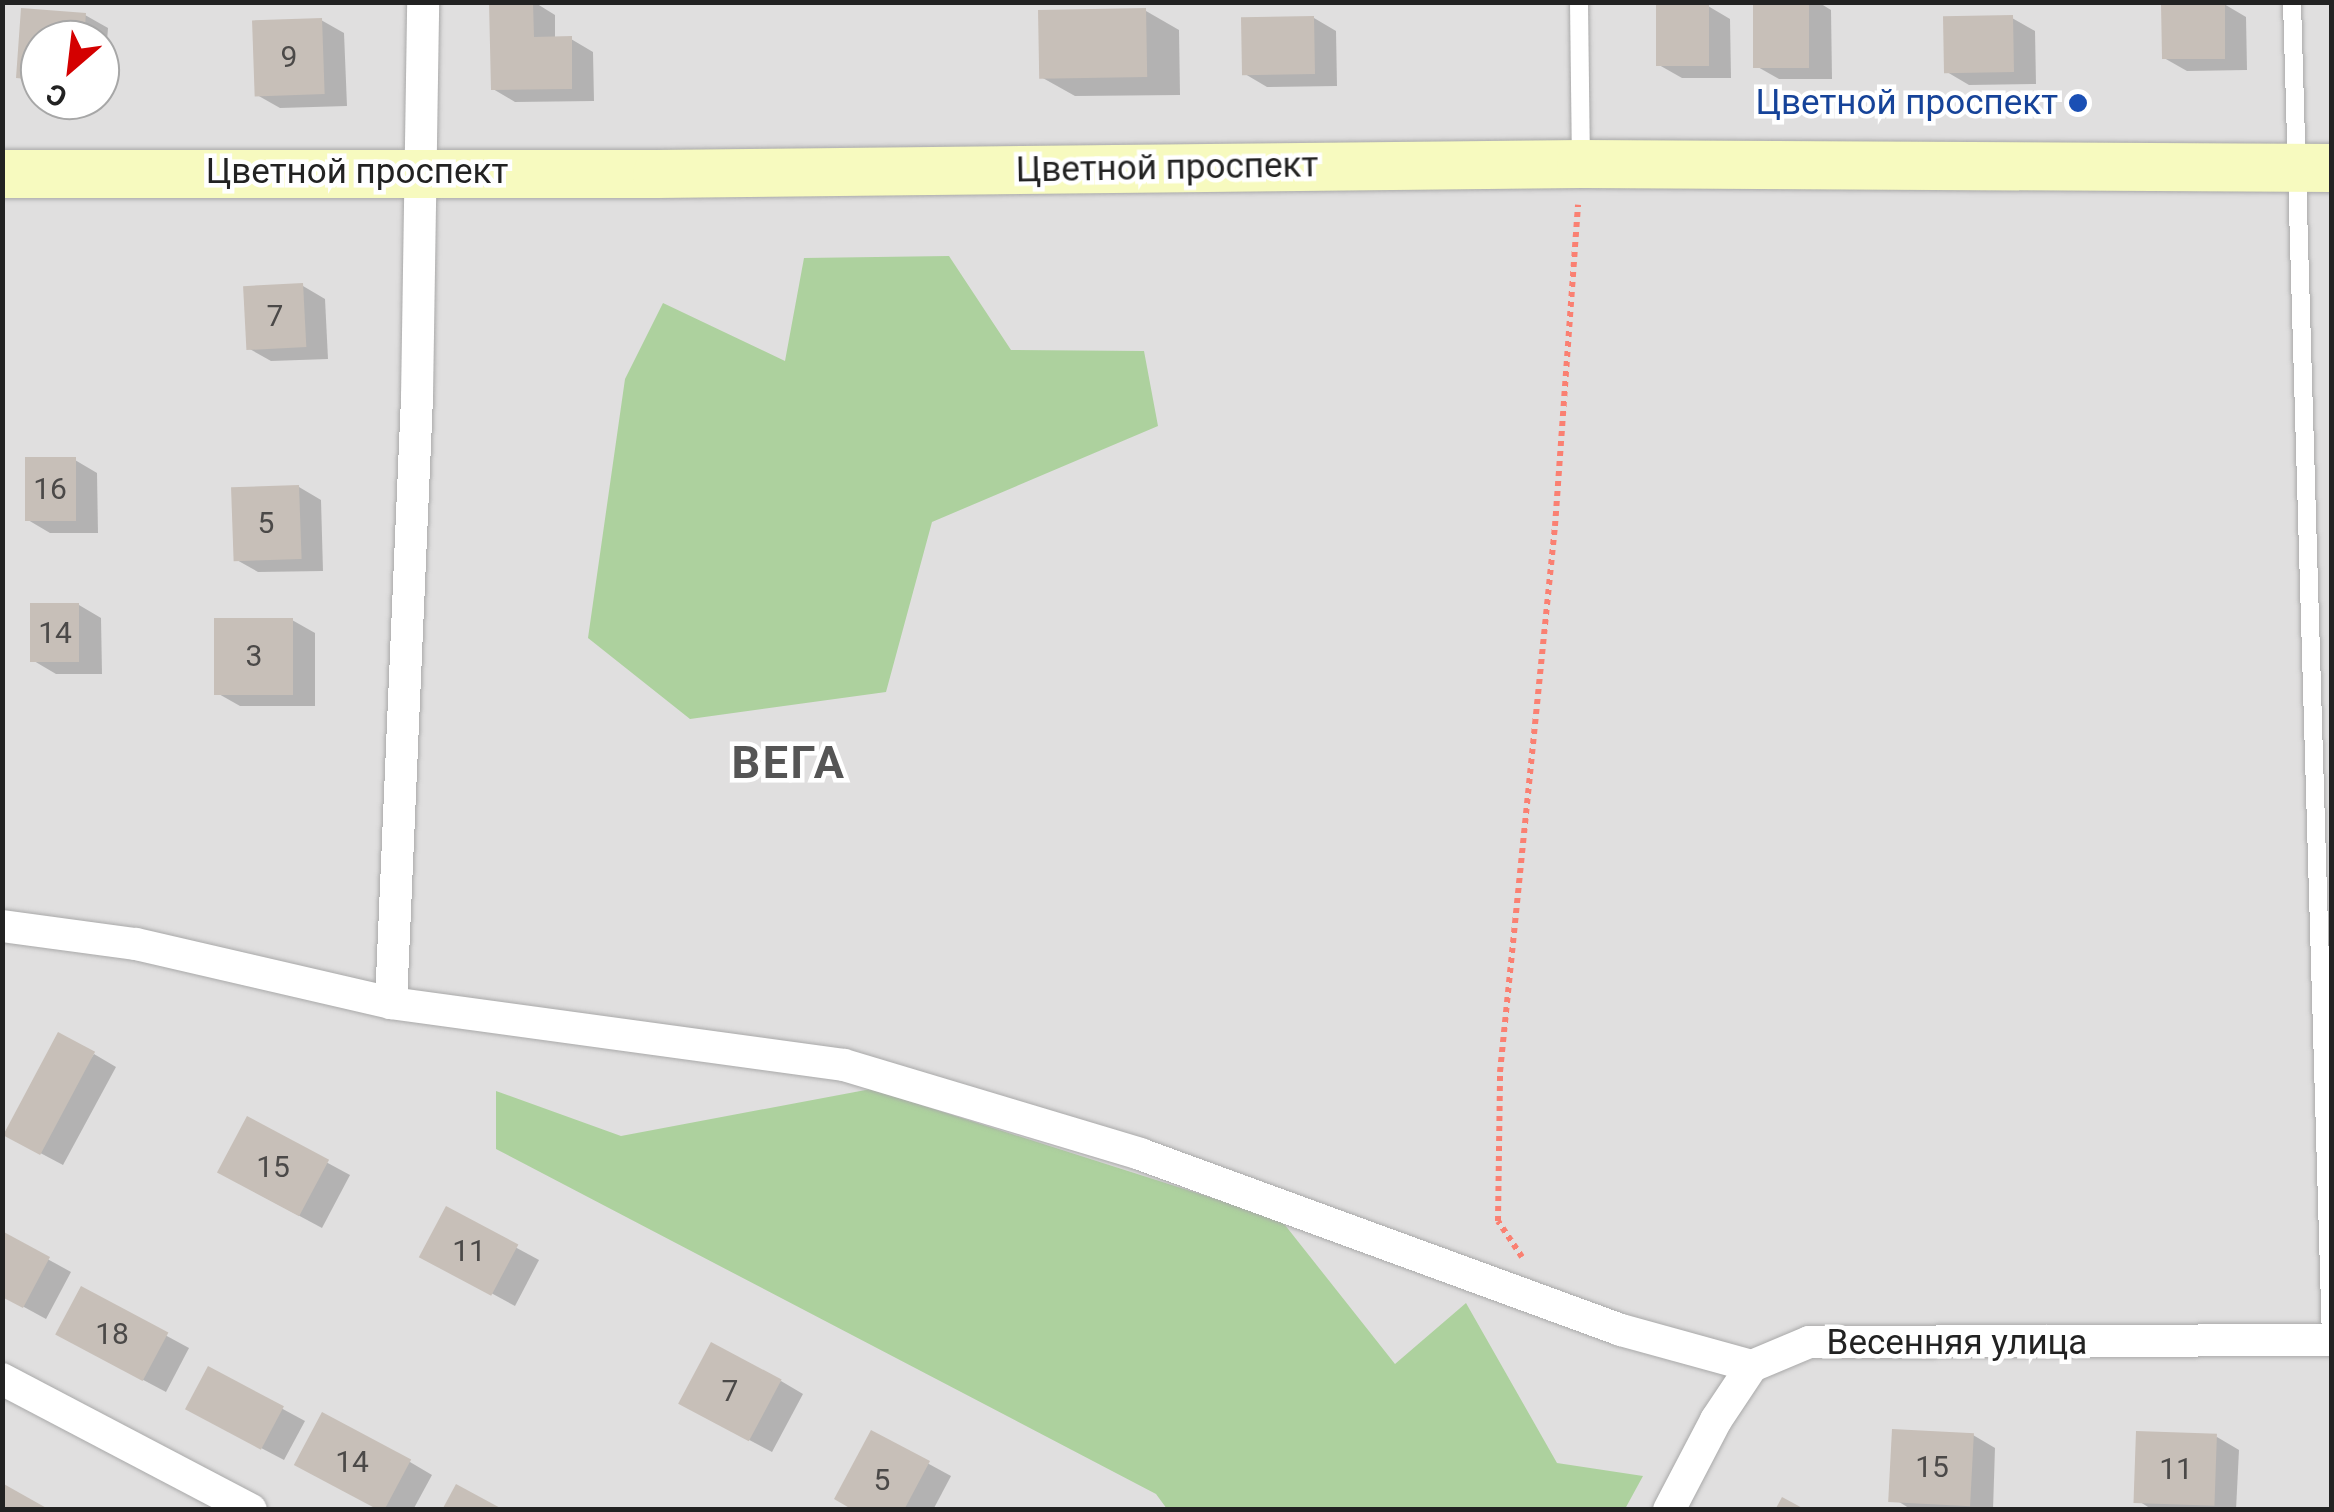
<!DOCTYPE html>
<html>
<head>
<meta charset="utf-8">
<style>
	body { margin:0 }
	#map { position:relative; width:2334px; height:1512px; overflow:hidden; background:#f2efe9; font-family:Roboto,sans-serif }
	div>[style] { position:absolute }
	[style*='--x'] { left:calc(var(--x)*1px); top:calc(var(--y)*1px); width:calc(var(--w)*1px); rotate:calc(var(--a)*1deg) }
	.residential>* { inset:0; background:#e0dfdf }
	.forest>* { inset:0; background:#add19e }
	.shadow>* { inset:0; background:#0003 }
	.building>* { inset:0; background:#c7bfb8; transform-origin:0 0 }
	.path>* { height:6px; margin-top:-3px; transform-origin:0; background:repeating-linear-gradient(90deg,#fa8072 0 5px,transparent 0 10px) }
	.roads { filter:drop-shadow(0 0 2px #a9a9a9) drop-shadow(0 0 2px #a9a9a9) }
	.lane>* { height:18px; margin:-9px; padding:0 9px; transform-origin:9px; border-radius:9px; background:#fff }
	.street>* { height:32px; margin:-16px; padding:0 16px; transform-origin:16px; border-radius:16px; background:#fff }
	.secondary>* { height:48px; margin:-24px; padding:0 24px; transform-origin:24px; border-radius:24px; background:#f7fabf }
	.dots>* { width:28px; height:28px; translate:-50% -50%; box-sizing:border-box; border:5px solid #fff; border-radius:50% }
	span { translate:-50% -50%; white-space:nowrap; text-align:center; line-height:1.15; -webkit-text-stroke:9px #fff; paint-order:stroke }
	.number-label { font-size:30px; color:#4b4948 }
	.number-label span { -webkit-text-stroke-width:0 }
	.transit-label { font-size:35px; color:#164399 }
	.right { translate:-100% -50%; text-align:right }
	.street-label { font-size:35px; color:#222 }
	.district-label { font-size:45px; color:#555; font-weight:700; letter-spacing:2.5px }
	.frame { position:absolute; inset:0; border:5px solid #222; pointer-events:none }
	.north { position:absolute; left:20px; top:20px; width:100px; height:100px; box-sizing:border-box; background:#fff; border:2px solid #a7a7a7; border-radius:50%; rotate:208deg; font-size:28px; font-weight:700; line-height:40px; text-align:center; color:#222 }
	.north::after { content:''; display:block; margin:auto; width:35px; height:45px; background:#d40000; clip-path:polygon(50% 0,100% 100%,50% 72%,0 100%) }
</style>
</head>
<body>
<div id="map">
	<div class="residential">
		<div style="clip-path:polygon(evenodd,3px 3px,2331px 3px,2331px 1509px,3px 1509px,3px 3px,40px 40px,100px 40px,100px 100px,40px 100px,40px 40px)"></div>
	</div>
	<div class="forest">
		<div style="clip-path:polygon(949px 256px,1011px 350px,1144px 351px,1158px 426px,932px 522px,886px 692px,690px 719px,588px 638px,625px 379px,663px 303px,785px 361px,804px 258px)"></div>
		<div style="clip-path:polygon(871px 1089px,1281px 1220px,1395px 1364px,1466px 1303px,1557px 1463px,1643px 1476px,1625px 1509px,1167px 1509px,1156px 1494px,496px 1149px,496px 1091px,621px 1136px)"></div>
	</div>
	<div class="shadow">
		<div style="clip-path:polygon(491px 2px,534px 2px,555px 15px,555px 39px,571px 39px,593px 52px,594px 101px,515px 102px,493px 89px)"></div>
		<div style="clip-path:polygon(1756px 2px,1818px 2px,1831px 10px,1832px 79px,1779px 79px,1756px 66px)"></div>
		<div style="clip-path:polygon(2224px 4px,2246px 17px,2247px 70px,2187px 71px,2164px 58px)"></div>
		<div style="clip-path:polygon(1708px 6px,1730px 19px,1731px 78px,1682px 78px,1659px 65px)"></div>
		<div style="clip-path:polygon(24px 11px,85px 15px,108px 28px,103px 94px,100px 40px,40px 40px,40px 89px,18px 77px)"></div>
		<div style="clip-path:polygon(1146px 11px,1179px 30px,1180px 95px,1075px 96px,1041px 77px)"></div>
		<div style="clip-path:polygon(1314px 18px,1336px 31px,1337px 86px,1267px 87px,1245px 74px)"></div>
		<div style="clip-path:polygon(2012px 18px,2035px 31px,2036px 84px,1969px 85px,1947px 72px)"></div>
		<div style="clip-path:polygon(321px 20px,344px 33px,347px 106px,280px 108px,257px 95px)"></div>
		<div style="clip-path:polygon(303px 286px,325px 299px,328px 359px,271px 361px,248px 348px)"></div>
		<div style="clip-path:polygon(75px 460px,97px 473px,98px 533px,50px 533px,28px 520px)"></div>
		<div style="clip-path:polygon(299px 487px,321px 500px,323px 571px,258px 572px,235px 559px)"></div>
		<div style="clip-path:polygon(79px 605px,101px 618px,102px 674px,56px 674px,34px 661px)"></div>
		<div style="clip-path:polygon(292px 620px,315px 633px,315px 706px,240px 706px,217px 693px)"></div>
		<div style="clip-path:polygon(94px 1054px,116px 1067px,63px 1165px,29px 1147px)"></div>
		<div style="clip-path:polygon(248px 1120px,350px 1175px,322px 1228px,242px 1185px)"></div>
		<div style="clip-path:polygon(447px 1210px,539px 1260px,515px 1306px,445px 1268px)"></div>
		<div style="clip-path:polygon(2px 1234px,71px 1272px,46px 1319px,2px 1295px)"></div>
		<div style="clip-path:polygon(82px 1290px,189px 1348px,166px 1392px,81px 1347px)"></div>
		<div style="clip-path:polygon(209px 1369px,305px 1421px,284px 1460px,210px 1421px)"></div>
		<div style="clip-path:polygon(781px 1381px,803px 1394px,772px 1452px,704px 1416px)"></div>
		<div style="clip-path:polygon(872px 1433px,951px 1476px,933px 1510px,857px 1510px)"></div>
		<div style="clip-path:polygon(1973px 1435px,1995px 1448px,1993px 1510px,1912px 1510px,1896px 1500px)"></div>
		<div style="clip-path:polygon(2217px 1437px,2239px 1450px,2236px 1510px,2153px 1510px,2140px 1502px)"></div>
		<div style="clip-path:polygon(410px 1462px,432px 1475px,413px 1510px,381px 1510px,319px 1477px)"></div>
	</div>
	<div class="building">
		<div style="clip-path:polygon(489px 2px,533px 2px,534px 37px,572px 36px,572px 89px,491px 90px)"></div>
		<div style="left:1753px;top:2px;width:56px;height:66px"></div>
		<div style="clip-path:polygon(2180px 2px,2225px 2px,2225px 59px,2162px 59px,2161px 3px)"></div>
		<div style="left:1709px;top:3px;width:63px;height:53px;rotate:90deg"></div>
		<div style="clip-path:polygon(21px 8px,86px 13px,84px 40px,40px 40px,40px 80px,16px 78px)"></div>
		<div style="left:1146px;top:8px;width:69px;height:108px;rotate:89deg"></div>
		<div style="left:2013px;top:15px;width:57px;height:70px;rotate:89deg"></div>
		<div style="left:1314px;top:16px;width:58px;height:73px;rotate:89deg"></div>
		<div style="left:322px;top:18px;width:76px;height:70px;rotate:88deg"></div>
		<div style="left:303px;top:283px;width:64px;height:60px;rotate:87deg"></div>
		<div style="left:25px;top:457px;width:51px;height:64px"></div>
		<div style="left:299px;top:485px;width:74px;height:68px;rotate:88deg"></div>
		<div style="left:30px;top:603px;width:49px;height:59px"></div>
		<div style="left:214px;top:618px;width:79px;height:77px"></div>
		<div style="left:58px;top:1032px;width:42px;height:117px;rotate:28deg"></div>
		<div style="left:247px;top:1116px;width:93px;height:64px;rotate:28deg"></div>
		<div style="left:446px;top:1206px;width:82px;height:58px;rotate:28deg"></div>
		<div style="clip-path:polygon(2px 1231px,50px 1257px,23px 1308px,2px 1297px)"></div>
		<div style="left:81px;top:1286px;width:99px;height:55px;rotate:28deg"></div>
		<div style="left:711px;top:1342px;width:80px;height:70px;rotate:28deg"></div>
		<div style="left:208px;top:1366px;width:86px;height:49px;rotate:28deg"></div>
		<div style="left:322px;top:1412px;width:101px;height:60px;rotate:28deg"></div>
		<div style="left:1892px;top:1429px;width:82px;height:73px;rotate:3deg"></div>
		<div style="clip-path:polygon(871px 1430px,930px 1461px,904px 1510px,853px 1510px,834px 1499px)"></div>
		<div style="left:2136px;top:1431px;width:81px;height:72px;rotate:2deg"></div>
		<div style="clip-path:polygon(2px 1483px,50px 1510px,2px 1510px)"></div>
		<div style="clip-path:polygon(456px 1484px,504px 1510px,442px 1510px)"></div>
		<div style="clip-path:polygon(1782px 1497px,1806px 1510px,1775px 1510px)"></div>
	</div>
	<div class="path">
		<div style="--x:1522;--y:1257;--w:43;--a:-123.7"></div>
		<div style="--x:1498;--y:1221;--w:149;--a:-89.2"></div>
		<div style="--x:1500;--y:1072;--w:549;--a:-84.25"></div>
		<div style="--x:1555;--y:526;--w:322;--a:-85.9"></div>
	</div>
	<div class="roads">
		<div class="lane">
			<div style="--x:1579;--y:2;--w:162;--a:89.3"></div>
			<div style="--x:2292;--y:2;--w:1339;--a:88.33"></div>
		</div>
		<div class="street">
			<div style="--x:2;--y:926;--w:135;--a:7.7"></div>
			<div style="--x:136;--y:944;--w:262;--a:13"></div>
			<div style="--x:391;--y:1003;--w:457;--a:7.8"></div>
			<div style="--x:844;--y:1065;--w:309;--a:16.7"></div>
			<div style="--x:1140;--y:1154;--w:512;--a:20.1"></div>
			<div style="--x:1621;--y:1330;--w:136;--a:15.4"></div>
			<div style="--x:391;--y:1003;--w:607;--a:-87.54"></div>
			<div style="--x:417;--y:397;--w:395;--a:-89.1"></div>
			<div style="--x:2;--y:1379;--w:281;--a:27.7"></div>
			<div style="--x:1669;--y:1510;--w:102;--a:-62.4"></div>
			<div style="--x:1716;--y:1420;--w:65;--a:-56.3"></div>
			<div style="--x:1752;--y:1366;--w:62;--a:-22.8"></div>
			<div style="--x:1809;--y:1342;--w:523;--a:-0.22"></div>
		</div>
		<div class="secondary">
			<div style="--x:2;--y:174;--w:655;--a:0"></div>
			<div style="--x:657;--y:174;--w:924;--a:-0.62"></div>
			<div style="--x:1581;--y:164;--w:751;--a:0.31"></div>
		</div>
	</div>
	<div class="dots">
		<div style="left:2078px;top:103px;background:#1a4fb4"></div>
	</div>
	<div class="number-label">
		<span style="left:289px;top:57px">9</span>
		<span style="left:275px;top:316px">7</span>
		<span style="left:50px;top:489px">16</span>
		<span style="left:266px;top:523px">5</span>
		<span style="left:55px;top:633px">14</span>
		<span style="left:254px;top:656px">3</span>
		<span style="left:273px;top:1167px">15</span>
		<span style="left:469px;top:1251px">11</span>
		<span style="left:112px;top:1334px">18</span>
		<span style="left:730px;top:1391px">7</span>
		<span style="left:352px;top:1462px">14</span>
		<span style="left:1932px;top:1467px">15</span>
		<span style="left:2176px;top:1469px">11</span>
		<span style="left:882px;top:1480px">5</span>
	</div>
	<div class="transit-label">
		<span class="right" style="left:2058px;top:103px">Цветной проспект</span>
	</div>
	<div class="street-label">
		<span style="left:1167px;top:168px;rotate:-1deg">Цветной проспект</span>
		<span style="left:357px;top:172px">Цветной проспект</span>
		<span style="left:1957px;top:1343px">Весенняя улица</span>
	</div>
	<div class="district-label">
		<span style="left:789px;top:763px">ВЕГА</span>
	</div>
	<div class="frame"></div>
	<div class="north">С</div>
</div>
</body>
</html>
